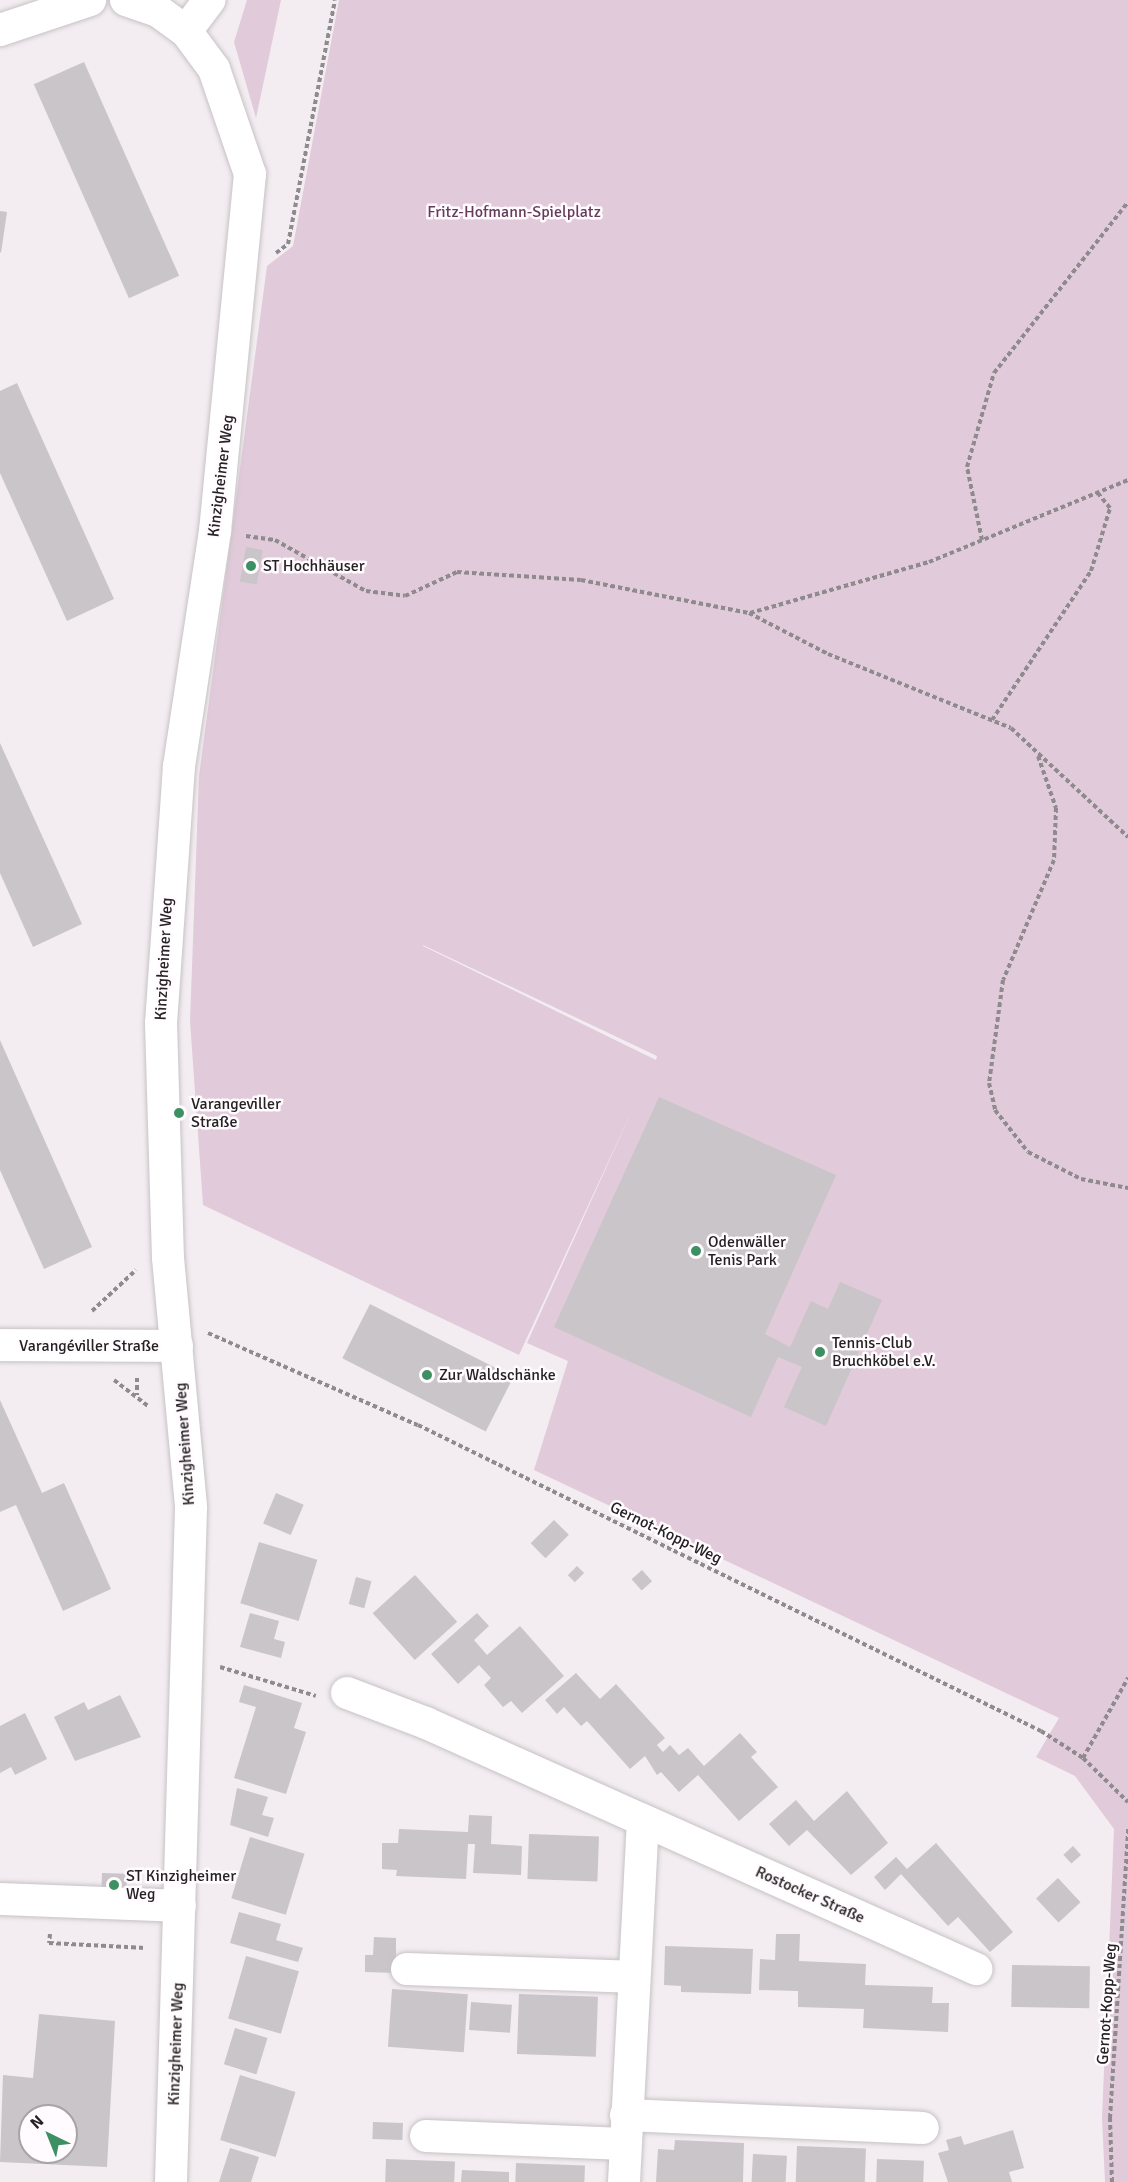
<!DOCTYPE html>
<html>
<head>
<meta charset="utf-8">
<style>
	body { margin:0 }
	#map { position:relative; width:1128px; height:2182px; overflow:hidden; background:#f3edf1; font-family:Signika,sans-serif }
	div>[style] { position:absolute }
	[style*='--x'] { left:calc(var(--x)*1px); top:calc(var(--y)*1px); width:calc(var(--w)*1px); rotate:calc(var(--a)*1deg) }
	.green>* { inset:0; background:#e1cada }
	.building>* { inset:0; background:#cac5c8; transform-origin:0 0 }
	.path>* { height:4px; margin-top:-2px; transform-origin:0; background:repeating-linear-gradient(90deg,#8e8a8d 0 4.5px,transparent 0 7.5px) }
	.roads { filter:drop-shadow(0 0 2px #c7c2c5) drop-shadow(0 0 2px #c7c2c5) }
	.minor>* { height:32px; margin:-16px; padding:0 16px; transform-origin:16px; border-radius:16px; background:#fff }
	.dots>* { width:16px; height:16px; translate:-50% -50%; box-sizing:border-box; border:3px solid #fffbfe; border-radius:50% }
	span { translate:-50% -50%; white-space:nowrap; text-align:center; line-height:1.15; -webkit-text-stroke:5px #fffbfe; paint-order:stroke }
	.park-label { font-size:16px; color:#653b5b }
	.street-label { font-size:16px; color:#242223 }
	.poi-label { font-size:16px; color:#242223 }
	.left { translate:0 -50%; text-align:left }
	.north { position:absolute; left:18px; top:2104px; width:60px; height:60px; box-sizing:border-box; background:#fffbfe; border:2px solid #a7a4a6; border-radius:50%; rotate:317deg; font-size:16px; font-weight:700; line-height:24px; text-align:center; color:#242223 }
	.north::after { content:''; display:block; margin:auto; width:21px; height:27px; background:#3d9062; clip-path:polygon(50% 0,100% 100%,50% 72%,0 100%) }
</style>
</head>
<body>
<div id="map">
	<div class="green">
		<div style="clip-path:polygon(247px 0,281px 0,256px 118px,234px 42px)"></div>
		<div style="clip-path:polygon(evenodd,339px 0,1128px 0,1128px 2182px,1105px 2182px,1102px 2118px,1114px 1829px,1075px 1776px,1036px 1757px,1059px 1718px,534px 1470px,568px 1361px,527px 1343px,634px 1106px,519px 1355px,203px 1205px,190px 1021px,199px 776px,267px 266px,293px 246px,339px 0,423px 945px,657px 1056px,656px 1060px,423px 946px,423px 945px)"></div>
	</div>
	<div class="building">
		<div style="left:84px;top:62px;width:234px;height:55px;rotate:66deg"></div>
		<div style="clip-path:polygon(0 211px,7px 212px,1px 253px,0 252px)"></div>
		<div style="clip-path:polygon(17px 383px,114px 599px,67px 621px,0 473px,0 391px)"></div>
		<div style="left:246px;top:547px;width:17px;height:35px;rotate:10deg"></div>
		<div style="clip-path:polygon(0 743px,82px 924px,33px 947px,0 873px)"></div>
		<div style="clip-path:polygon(0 1040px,92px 1247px,44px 1269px,0 1170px)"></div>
		<div style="clip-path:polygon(659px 1097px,836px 1175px,765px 1334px,790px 1347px,811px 1301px,828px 1309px,840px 1282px,882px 1300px,826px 1426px,784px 1407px,802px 1367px,778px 1357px,751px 1417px,554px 1327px)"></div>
		<div style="left:370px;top:1304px;width:161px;height:61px;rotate:27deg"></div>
		<div style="clip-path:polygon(0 1400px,42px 1493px,64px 1483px,111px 1589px,63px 1611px,16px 1505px,0 1512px)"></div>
		<div style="left:276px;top:1493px;width:30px;height:33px;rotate:23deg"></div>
		<div style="left:554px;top:1520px;width:21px;height:33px;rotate:45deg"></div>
		<div style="left:259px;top:1542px;width:61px;height:64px;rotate:17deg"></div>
		<div style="left:577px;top:1566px;width:10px;height:13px;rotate:45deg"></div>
		<div style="left:642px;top:1570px;width:15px;height:14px;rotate:48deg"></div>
		<div style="left:415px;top:1575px;width:63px;height:57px;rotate:48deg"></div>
		<div style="left:356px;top:1577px;width:16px;height:28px;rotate:15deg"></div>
		<div style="clip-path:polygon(250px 1613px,279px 1621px,274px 1639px,285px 1642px,281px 1658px,240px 1647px)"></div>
		<div style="clip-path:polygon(477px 1613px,489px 1626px,474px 1640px,487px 1655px,520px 1626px,564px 1676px,522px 1713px,511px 1701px,503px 1707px,484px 1685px,491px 1678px,479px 1665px,458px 1684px,431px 1654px)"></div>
		<div style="clip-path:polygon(576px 1673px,600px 1699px,616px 1684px,665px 1738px,657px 1745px,663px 1752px,670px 1745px,679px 1755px,688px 1748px,704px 1766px,740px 1733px,757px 1752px,751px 1757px,778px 1787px,739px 1821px,698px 1775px,679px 1792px,661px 1772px,657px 1775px,645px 1756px,630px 1769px,587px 1721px,581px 1726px,564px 1707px,557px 1714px,545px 1700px)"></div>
		<div style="clip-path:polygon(244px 1685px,302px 1703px,294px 1728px,306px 1732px,286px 1794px,234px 1778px,256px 1707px,239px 1702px)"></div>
		<div style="clip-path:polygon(120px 1695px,141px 1737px,75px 1761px,54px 1717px,84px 1702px,88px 1710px)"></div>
		<div style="clip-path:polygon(25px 1713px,47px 1759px,15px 1775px,11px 1767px,0 1773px,0 1726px)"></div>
		<div style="clip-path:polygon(237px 1788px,268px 1797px,262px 1815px,274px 1818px,268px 1837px,230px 1825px)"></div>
		<div style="clip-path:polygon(847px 1791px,888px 1843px,851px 1875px,807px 1830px,789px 1846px,769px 1824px,796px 1800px,814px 1821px)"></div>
		<div style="clip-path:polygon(469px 1815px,492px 1816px,491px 1844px,522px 1846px,521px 1875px,473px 1873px,475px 1844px,468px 1844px,466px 1879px,396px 1876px,397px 1870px,382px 1869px,382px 1843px,398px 1843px,399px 1829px,468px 1832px)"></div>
		<div style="left:529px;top:1834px;width:70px;height:45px;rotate:2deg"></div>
		<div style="left:250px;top:1837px;width:57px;height:64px;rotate:17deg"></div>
		<div style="clip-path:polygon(936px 1843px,1013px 1932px,990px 1952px,958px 1917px,948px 1926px,901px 1874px,885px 1890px,874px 1877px,896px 1857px,907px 1869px)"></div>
		<div style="left:1073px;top:1846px;width:12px;height:13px;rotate:48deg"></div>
		<div style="left:102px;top:1873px;width:25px;height:24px;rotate:2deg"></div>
		<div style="left:1058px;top:1878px;width:33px;height:30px;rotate:47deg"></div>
		<div style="clip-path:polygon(239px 1912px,281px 1924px,276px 1940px,303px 1948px,298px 1962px,230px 1943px)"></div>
		<div style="clip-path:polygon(776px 1934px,800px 1934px,799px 1961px,866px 1964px,865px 1985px,933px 1987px,932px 2003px,949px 2003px,948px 2032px,863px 2028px,864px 2009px,798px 2007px,798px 1991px,759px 1990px,760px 1959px,775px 1960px)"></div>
		<div style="clip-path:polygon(374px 1937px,396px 1938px,396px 1973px,365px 1972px,365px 1955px,373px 1955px)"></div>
		<div style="clip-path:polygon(665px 1946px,753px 1949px,751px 1994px,681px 1992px,681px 1986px,664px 1985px)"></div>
		<div style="left:246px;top:1956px;width:55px;height:65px;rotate:16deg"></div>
		<div style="left:1012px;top:1965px;width:78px;height:42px;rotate:1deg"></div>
		<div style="left:392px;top:1989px;width:76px;height:58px;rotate:4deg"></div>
		<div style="left:519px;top:1994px;width:79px;height:60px;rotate:2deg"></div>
		<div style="left:471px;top:2002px;width:41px;height:28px;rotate:4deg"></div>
		<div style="clip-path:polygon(evenodd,39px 2014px,115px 2021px,107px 2167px,0 2162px,3px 2075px,33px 2078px,39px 2014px,30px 2116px,66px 2116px,66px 2152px,30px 2152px,30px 2116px)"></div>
		<div style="left:235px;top:2028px;width:34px;height:38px;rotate:17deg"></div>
		<div style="left:240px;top:2075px;width:58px;height:68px;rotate:17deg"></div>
		<div style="left:373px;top:2122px;width:30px;height:17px;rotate:2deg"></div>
		<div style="clip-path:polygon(1013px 2130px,1024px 2168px,1009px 2172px,1012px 2182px,948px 2182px,938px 2153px,949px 2150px,946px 2140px,961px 2136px,964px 2145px)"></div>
		<div style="clip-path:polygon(675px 2140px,744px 2143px,743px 2182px,656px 2182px,658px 2149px,674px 2150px)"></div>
		<div style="left:797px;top:2146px;width:69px;height:36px;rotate:2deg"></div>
		<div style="clip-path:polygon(230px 2148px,259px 2157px,251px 2182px,219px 2182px)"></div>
		<div style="left:753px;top:2154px;width:34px;height:28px;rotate:3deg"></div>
		<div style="left:386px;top:2159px;width:69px;height:23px;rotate:2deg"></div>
		<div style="left:877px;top:2159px;width:47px;height:23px;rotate:2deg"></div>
		<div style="left:516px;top:2163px;width:69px;height:19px;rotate:2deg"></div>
		<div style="clip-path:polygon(462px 2170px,509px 2172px,509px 2182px,461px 2182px)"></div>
	</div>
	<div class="path">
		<div style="--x:276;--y:253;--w:15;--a:-37"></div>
		<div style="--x:288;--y:244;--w:248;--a:-79.1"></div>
		<div style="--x:246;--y:536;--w:29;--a:8"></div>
		<div style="--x:275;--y:540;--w:104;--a:29.3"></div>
		<div style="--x:366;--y:591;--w:39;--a:7"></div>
		<div style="--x:405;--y:596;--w:57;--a:-24.8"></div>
		<div style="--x:457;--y:572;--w:124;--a:3.7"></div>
		<div style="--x:581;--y:580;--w:171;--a:11.1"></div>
		<div style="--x:749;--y:613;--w:89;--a:27.4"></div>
		<div style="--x:828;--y:654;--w:197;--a:22"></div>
		<div style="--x:1011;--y:728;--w:160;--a:43"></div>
		<div style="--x:982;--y:540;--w:75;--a:-101.6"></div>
		<div style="--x:967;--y:467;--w:98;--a:-74"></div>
		<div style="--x:994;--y:373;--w:217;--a:-51.9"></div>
		<div style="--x:750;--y:613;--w:186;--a:-15.9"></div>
		<div style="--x:929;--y:562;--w:215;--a:-22.4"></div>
		<div style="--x:992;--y:720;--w:179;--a:-56.4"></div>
		<div style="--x:1091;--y:571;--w:66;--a:-73.2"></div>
		<div style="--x:1110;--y:508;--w:21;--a:-129"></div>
		<div style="--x:1038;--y:756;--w:55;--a:70.9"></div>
		<div style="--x:1056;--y:808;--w:52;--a:92.2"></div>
		<div style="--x:1054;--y:860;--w:130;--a:113"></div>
		<div style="--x:1003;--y:980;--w:104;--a:97.7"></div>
		<div style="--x:989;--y:1083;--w:28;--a:77"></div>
		<div style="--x:995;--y:1110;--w:53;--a:51.8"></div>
		<div style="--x:1028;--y:1152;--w:59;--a:27"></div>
		<div style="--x:1081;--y:1179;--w:48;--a:10.8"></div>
		<div style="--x:92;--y:1311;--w:60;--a:-43"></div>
		<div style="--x:208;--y:1333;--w:229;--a:23.7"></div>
		<div style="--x:418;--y:1425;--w:694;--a:26.16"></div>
		<div style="--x:1041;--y:1731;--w:50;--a:32.7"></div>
		<div style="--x:1083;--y:1758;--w:63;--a:44.4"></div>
		<div style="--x:137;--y:1378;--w:17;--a:90"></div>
		<div style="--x:114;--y:1380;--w:43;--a:37.4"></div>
		<div style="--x:220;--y:1667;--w:100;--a:16.8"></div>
		<div style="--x:1083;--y:1758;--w:92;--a:-60.6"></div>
		<div style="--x:50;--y:1934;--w:9;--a:96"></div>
		<div style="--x:49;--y:1943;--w:97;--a:3"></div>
		<div style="--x:1112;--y:2182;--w:64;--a:-91.8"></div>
		<div style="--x:1110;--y:2118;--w:291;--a:-86.4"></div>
	</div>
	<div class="roads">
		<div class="minor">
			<div style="--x:126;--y:0;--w:34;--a:19"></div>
			<div style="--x:158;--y:11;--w:34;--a:36"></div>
			<div style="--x:186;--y:31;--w:47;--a:53.6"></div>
			<div style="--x:214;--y:69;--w:111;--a:71.1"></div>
			<div style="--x:250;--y:174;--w:359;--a:95.6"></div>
			<div style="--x:215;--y:531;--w:238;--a:98.7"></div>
			<div style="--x:179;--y:766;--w:258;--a:94"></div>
			<div style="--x:161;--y:1023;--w:235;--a:88.3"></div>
			<div style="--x:168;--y:1258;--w:251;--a:84.7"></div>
			<div style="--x:191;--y:1508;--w:674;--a:91.7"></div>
			<div style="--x:0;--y:30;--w:95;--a:-18.4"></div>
			<div style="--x:186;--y:31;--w:39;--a:-53"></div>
			<div style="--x:0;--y:1345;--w:177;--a:0.3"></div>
			<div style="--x:347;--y:1693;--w:85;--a:20.8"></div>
			<div style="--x:426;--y:1723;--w:603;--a:24.1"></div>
			<div style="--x:0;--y:1899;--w:180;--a:2.2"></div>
			<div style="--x:407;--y:1969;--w:224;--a:2"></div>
			<div style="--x:626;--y:2115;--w:297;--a:2.5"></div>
			<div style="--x:426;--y:2136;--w:199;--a:2.3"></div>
			<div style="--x:624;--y:2182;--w:361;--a:-87"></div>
		</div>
	</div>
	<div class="dots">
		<div style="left:251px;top:566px;background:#3d9062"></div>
		<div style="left:179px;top:1113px;background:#3d9062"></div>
		<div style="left:696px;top:1251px;background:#3d9062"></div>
		<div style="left:820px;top:1352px;background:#3d9062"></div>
		<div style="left:427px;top:1375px;background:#3d9062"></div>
		<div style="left:114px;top:1885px;background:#3d9062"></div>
	</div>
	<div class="park-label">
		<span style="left:514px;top:212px">Fritz-Hofmann-Spielplatz</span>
	</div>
	<div class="street-label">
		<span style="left:221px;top:476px;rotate:-83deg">Kinzigheimer Weg</span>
		<span style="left:164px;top:959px;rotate:-87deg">Kinzigheimer Weg</span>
		<span style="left:89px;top:1346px">Varangéviller Straße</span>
		<span style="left:185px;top:1444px;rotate:-94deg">Kinzigheimer Weg</span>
		<span style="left:666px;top:1533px;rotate:26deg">Gernot-Kopp-Weg</span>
		<span style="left:810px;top:1895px;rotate:24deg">Rostocker Straße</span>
		<span style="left:1107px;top:2004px;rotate:-86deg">Gernot-Kopp-Weg</span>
		<span style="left:176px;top:2044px;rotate:-88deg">Kinzigheimer Weg</span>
	</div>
	<div class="poi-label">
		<span class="left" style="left:263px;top:566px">ST Hochhäuser</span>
		<span class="left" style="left:191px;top:1113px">Varangeviller<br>Straße</span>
		<span class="left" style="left:708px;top:1251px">Odenwäller<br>Tenis Park</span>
		<span class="left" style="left:832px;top:1352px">Tennis-Club<br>Bruchköbel e.V.</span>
		<span class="left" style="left:439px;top:1375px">Zur Waldschänke</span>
		<span class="left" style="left:126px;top:1885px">ST Kinzigheimer<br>Weg</span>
	</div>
	<div class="north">N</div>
</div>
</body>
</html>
